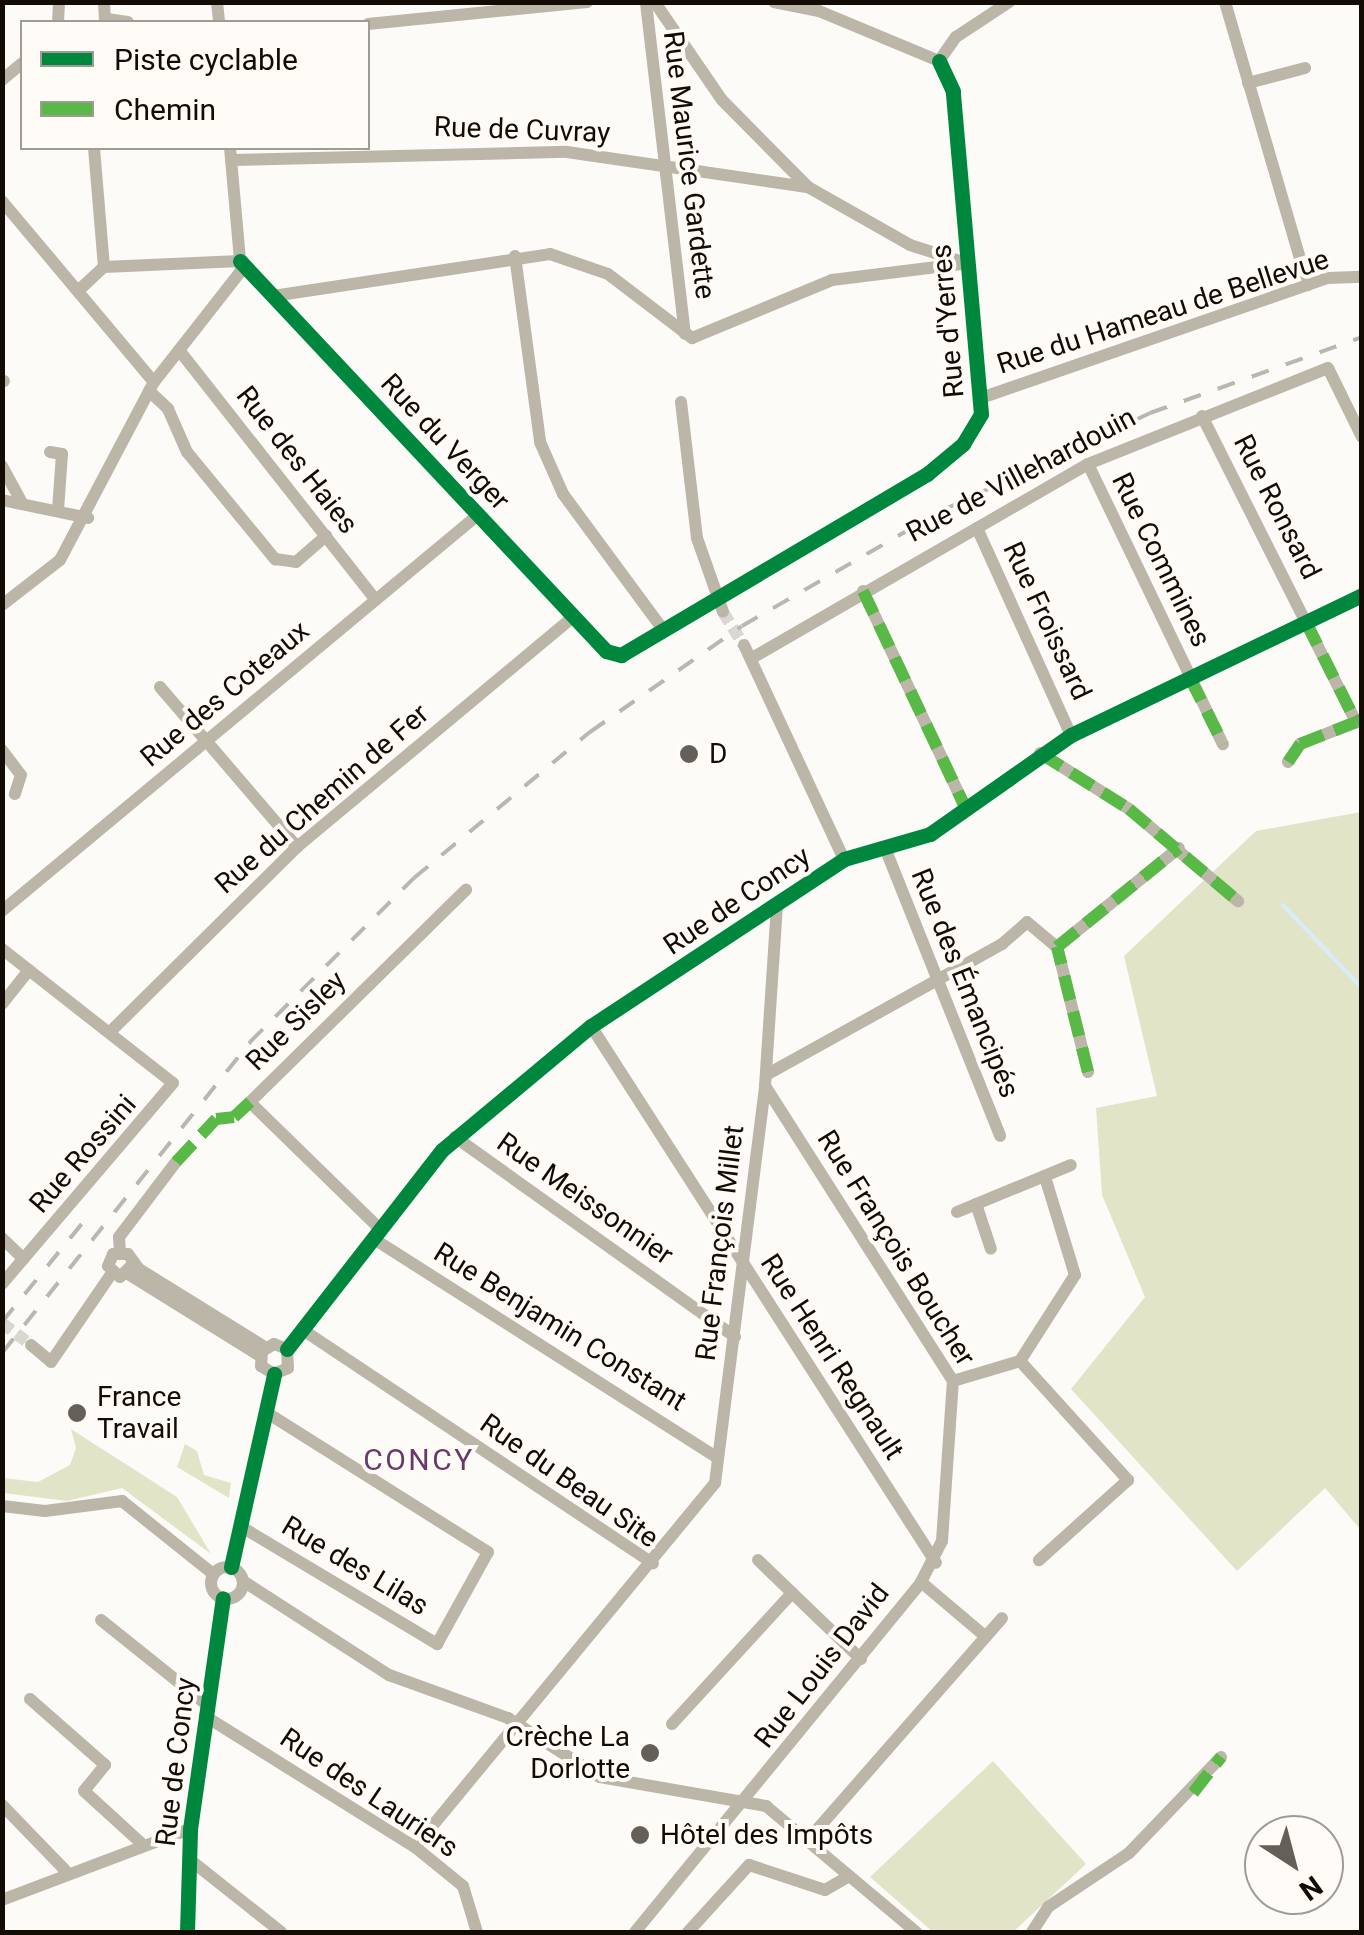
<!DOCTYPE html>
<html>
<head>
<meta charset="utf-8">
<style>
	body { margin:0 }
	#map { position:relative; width:1364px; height:1935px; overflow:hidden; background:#fdfbf8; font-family:Roboto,sans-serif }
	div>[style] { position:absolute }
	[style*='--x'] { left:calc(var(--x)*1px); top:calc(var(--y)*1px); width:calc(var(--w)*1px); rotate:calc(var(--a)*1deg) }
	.green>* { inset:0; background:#e2e4c8 }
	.stream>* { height:4px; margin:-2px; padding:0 2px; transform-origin:2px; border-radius:2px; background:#d9ecfa }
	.minor-tunnel>* { height:12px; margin-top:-6px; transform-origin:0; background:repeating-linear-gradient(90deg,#dad7d3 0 12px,transparent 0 18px) }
	.minor>* { height:12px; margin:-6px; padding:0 6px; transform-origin:6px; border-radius:6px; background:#bbb6a8 }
	.minor>.ring { margin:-6px; padding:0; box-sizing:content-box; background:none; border:12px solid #bbb6a8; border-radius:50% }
	.rail>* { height:4px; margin-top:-2px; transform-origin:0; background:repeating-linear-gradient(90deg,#bab7af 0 18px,transparent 0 36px) }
	.quiet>* { height:12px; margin-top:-6px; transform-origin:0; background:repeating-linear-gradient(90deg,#58b947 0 25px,transparent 0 37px) }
	.cycleway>* { height:15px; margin:-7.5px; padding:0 7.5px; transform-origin:7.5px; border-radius:7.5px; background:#00873e }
	.dots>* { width:28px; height:28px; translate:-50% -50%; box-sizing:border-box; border:5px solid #fffbf6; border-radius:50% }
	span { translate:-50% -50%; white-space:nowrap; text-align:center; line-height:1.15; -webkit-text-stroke:8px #fffbf6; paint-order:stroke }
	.street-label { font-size:28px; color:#120c04 }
	.poi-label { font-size:28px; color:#120c04 }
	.left { translate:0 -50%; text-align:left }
	.right { translate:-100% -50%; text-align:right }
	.neighbourhood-label { font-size:30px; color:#6a396c; letter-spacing:2.5px }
	.frame { position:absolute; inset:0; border:5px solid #120c04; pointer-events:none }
	.legend { position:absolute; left:20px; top:20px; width:350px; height:130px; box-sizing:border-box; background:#fffbf6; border:2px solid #a09b95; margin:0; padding:12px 18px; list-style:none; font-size:30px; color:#120c04 }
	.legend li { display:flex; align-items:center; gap:20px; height:50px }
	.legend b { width:50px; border:2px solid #a09b95 }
	.north { position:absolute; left:1244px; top:1815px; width:100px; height:100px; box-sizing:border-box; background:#fffbf6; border:2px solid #a09b95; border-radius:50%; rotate:144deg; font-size:28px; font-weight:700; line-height:40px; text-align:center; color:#120c04 }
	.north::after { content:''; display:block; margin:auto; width:35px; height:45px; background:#646059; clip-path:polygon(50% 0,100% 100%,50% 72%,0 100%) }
</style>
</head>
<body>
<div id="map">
	<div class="green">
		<div style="clip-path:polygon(1361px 812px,1361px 1530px,1325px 1488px,1237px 1571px,1071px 1389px,1145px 1297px,1102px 1195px,1096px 1108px,1157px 1096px,1124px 956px,1256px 831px)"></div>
		<div style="clip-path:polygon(71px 1429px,177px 1497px,211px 1554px,122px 1488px,67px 1501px,3px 1493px,3px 1478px,38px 1482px,70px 1465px,76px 1448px)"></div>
		<div style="clip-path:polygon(185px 1444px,197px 1451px,204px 1475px,231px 1483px,229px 1498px,177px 1467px)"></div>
		<div style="clip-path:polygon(993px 1761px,1086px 1864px,1013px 1932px,933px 1932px,870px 1877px)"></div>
	</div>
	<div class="stream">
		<div style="--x:1283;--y:905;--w:115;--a:46.4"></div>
	</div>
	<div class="minor-tunnel">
		<div style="--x:723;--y:612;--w:39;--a:58"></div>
		<div style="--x:2;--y:1323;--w:36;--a:37"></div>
	</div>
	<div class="minor">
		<div style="--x:104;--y:2;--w:20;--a:87"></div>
		<div style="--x:217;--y:2;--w:20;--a:84"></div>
		<div style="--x:774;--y:2;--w:46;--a:11.3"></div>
		<div style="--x:819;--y:11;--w:130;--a:22.6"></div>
		<div style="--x:1225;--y:2;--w:295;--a:73.7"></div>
		<div style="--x:646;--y:3;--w:333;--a:83.3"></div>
		<div style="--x:656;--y:4;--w:116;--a:55.5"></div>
		<div style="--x:722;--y:100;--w:122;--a:45.3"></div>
		<div style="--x:808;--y:187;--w:117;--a:29.6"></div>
		<div style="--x:910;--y:245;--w:59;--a:17.8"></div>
		<div style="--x:107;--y:19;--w:21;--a:8"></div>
		<div style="--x:58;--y:22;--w:20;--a:-87"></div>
		<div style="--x:368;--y:24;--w:220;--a:-5.7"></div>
		<div style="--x:939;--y:61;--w:29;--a:-55"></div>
		<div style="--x:956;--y:37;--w:64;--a:-33.4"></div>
		<div style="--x:2;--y:80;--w:26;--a:-40"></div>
		<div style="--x:1248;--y:83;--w:59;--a:-14.7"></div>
		<div style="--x:94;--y:148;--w:119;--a:85.2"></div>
		<div style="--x:231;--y:160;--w:336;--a:-1.4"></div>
		<div style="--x:567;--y:152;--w:244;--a:8.3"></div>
		<div style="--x:2;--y:201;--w:236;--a:50"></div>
		<div style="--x:515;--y:256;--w:188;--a:82.3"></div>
		<div style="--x:540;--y:442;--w:57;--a:66.1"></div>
		<div style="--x:563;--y:494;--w:165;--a:53.6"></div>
		<div style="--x:240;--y:261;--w:535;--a:46.82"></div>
		<div style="--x:606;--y:651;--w:16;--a:15"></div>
		<div style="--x:621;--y:655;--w:356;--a:-30.6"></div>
		<div style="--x:927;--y:474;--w:47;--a:-39.8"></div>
		<div style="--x:963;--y:444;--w:35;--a:-59"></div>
		<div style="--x:981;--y:414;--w:324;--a:-95"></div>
		<div style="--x:953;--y:91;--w:33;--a:-115"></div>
		<div style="--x:78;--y:291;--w:35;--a:-43"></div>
		<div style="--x:104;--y:267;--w:136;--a:-2.5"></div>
		<div style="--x:273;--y:296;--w:280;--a:-8.6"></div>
		<div style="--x:550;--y:254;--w:61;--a:19"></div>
		<div style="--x:608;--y:274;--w:106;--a:37.3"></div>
		<div style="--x:692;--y:338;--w:152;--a:-22.5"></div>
		<div style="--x:832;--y:280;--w:138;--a:-7.1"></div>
		<div style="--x:179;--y:350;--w:318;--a:51.8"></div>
		<div style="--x:2;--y:381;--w:2;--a:0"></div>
		<div style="--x:149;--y:391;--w:26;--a:43"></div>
		<div style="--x:168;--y:409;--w:47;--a:66.2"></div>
		<div style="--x:187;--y:452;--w:139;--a:50.6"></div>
		<div style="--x:275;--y:559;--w:21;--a:8"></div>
		<div style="--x:296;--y:562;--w:40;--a:-41"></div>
		<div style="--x:981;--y:398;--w:367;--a:-19.1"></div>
		<div style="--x:1328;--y:278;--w:34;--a:-2"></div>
		<div style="--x:681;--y:402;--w:137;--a:83.3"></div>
		<div style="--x:697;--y:538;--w:78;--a:70.6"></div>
		<div style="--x:1202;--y:416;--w:343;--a:63.3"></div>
		<div style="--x:1356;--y:722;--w:7;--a:-27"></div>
		<div style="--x:50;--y:452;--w:12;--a:9"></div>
		<div style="--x:62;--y:454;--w:56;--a:94.1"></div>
		<div style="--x:1088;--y:464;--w:311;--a:64.3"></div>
		<div style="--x:2;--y:466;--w:42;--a:61.6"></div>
		<div style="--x:2;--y:500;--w:88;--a:11.8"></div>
		<div style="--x:977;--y:528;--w:227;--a:65.6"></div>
		<div style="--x:863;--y:591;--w:241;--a:64.7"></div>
		<div style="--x:2;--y:605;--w:73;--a:-37.8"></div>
		<div style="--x:60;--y:560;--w:201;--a:-62.2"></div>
		<div style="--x:154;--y:382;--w:141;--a:-51.9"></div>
		<div style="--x:241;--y:271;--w:123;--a:-95.1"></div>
		<div style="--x:744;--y:645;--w:236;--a:65"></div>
		<div style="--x:752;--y:658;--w:388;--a:-30"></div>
		<div style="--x:1088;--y:464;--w:258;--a:-21.8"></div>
		<div style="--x:1328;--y:368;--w:77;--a:63.8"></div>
		<div style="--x:160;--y:687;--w:211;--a:49.4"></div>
		<div style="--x:2;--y:750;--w:31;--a:53"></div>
		<div style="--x:21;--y:775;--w:20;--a:108"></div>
		<div style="--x:1040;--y:753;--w:105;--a:32.2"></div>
		<div style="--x:1129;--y:809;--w:143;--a:40.2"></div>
		<div style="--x:1288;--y:762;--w:22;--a:-56"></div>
		<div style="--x:1300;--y:744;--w:60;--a:-21.4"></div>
		<div style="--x:885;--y:848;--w:310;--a:68.2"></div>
		<div style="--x:2;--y:911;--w:621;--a:-39.77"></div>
		<div style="--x:2;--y:949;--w:217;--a:38.1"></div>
		<div style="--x:173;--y:1083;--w:264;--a:130.4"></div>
		<div style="--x:2;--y:1004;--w:43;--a:-51.5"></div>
		<div style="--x:591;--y:1026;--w:638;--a:57.28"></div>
		<div style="--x:112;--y:1030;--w:260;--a:-44.7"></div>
		<div style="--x:297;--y:847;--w:361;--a:-39.8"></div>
		<div style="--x:1088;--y:1072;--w:129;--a:-103.9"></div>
		<div style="--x:1057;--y:947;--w:157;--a:-39.1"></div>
		<div style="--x:766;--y:1075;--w:270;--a:-29"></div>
		<div style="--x:1002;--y:944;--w:33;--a:-41"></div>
		<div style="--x:1027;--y:922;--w:39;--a:40"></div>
		<div style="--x:455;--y:1137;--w:344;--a:35.5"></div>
		<div style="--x:976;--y:1204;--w:47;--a:71.6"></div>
		<div style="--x:957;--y:1212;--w:123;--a:-22.4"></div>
		<div style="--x:381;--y:1230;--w:183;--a:-135.7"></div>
		<div style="--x:250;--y:1102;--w:303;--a:-44.5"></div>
		<div style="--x:2;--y:1238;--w:30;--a:44"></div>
		<div style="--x:374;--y:1239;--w:408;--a:32.5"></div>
		<div style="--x:120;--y:1252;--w:15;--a:-94"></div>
		<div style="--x:119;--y:1237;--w:94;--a:-52.8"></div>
		<div style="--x:133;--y:1264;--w:18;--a:135"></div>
		<div style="--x:120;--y:1277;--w:16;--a:-137"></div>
		<div style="--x:108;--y:1266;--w:13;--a:-67"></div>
		<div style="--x:113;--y:1254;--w:15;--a:0"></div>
		<div style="--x:128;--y:1254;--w:19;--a:54"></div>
		<div style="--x:139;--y:1269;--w:148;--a:31.8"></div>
		<div style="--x:128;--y:1274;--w:155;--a:31.8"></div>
		<div style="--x:306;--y:1332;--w:417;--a:33.7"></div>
		<div style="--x:31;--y:1345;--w:26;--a:40"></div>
		<div style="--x:51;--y:1362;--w:108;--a:-55.6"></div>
		<div style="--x:287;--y:1349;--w:252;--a:-52.1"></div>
		<div style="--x:442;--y:1150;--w:194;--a:-39.8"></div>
		<div style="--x:591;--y:1026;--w:303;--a:-33.4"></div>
		<div style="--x:844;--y:859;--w:90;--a:-16.2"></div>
		<div style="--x:930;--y:834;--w:172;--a:-35.1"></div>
		<div style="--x:1071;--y:735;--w:323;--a:-25.7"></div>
		<div style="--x:1020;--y:1361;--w:102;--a:-57.4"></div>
		<div style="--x:1075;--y:1275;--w:102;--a:-107"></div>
		<div style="--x:274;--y:1374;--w:15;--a:-148"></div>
		<div style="--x:261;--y:1366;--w:15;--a:-86"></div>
		<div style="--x:262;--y:1351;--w:14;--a:-30"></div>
		<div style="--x:274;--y:1344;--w:14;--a:21"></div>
		<div style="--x:274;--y:1374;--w:15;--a:-23"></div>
		<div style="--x:288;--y:1368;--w:19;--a:-93"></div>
		<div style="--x:953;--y:1381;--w:70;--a:-16.6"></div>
		<div style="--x:1020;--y:1361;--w:161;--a:47.8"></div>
		<div style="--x:1128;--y:1480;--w:120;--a:138"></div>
		<div style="--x:2;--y:1506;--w:43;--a:6.6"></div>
		<div style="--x:45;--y:1511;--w:78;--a:-7.4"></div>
		<div style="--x:122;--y:1501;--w:117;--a:38.7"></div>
		<div style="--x:240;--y:1526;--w:230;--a:30.9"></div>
		<div style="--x:437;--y:1644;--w:105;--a:-61"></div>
		<div style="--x:488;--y:1552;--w:261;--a:-147.8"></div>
		<div style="--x:758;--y:1560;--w:143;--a:43.9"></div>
		<div style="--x:231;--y:1567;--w:198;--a:-77.4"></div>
		<div class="ring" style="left:211px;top:1567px;width:20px;height:20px"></div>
		<div style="--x:243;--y:1581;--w:174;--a:32.8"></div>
		<div style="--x:389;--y:1675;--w:127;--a:19.9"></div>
		<div style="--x:508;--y:1718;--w:109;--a:32.7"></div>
		<div style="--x:600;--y:1777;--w:169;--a:9.9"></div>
		<div style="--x:766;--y:1806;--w:196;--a:40"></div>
		<div style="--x:921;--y:1582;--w:84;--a:40.2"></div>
		<div style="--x:101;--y:1620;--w:136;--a:38.7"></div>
		<div style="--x:30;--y:1699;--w:100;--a:41.3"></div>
		<div style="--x:105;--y:1765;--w:33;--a:129"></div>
		<div style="--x:84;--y:1791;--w:77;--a:42.4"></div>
		<div style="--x:205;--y:1716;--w:248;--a:32"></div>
		<div style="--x:415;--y:1847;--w:62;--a:39.1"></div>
		<div style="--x:463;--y:1886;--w:48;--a:73.1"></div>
		<div style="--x:672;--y:1724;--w:178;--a:-47.5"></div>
		<div style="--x:2;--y:1805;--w:91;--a:45.9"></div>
		<div style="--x:807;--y:1841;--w:296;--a:-48.8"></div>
		<div style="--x:415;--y:1847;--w:472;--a:-50.5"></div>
		<div style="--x:715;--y:1483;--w:400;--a:-82.8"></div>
		<div style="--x:765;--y:1086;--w:179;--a:-86.2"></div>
		<div style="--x:189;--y:1859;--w:117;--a:38.4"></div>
		<div style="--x:2;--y:1900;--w:201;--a:-20.7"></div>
		<div style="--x:187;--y:1932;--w:103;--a:-88.3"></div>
		<div style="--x:190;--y:1829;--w:233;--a:-81.9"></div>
		<div style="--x:635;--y:1932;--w:452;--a:-50.7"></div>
		<div style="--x:921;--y:1582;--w:46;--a:-62.9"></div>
		<div style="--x:942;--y:1541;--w:160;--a:-86.1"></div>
		<div style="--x:953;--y:1381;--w:350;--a:-122.5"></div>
		<div style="--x:688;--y:1932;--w:91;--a:-47.7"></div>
		<div style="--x:749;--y:1865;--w:80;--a:18.2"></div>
		<div style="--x:825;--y:1890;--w:28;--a:-30"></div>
		<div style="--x:1032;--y:1932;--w:30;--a:-57"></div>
		<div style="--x:1048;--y:1907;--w:97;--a:-33.7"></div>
		<div style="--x:1129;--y:1853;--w:133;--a:-46.2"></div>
	</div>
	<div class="rail">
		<div style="--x:2;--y:1322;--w:130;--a:-50.9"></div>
		<div style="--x:2;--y:1353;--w:398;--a:-51.4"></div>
		<div style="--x:250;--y:1042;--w:232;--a:-45"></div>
		<div style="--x:414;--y:878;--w:229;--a:-39.7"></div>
		<div style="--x:590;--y:732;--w:185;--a:-34.9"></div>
		<div style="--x:742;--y:626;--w:230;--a:-30"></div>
		<div style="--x:941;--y:511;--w:231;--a:-25.1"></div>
		<div style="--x:1150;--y:413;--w:225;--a:-19.7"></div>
	</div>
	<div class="quiet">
		<div style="--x:863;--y:591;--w:241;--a:64.7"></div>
		<div style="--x:1306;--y:622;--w:112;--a:63.4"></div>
		<div style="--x:1356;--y:722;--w:7;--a:-27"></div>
		<div style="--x:1190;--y:678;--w:74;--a:63.4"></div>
		<div style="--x:1040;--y:753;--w:105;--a:32.2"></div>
		<div style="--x:1129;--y:809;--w:143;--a:40.2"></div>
		<div style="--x:1288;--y:762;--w:22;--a:-56"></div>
		<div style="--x:1300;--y:744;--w:60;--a:-21.4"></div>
		<div style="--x:1088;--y:1072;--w:129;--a:-103.9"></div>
		<div style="--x:1057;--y:947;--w:157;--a:-39.1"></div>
		<div style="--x:176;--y:1162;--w:59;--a:-47.1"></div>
		<div style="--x:216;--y:1119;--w:18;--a:-6"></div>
		<div style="--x:234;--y:1117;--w:22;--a:-43"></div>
		<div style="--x:1193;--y:1793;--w:46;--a:-52.1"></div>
	</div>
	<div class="cycleway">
		<div style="--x:240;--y:261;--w:535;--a:46.82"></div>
		<div style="--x:606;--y:651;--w:16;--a:15"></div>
		<div style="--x:621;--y:655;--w:356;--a:-30.6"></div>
		<div style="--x:927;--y:474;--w:47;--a:-39.8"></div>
		<div style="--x:963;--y:444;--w:35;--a:-59"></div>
		<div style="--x:981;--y:414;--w:324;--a:-95"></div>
		<div style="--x:953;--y:91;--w:33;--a:-115"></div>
		<div style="--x:287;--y:1349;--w:252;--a:-52.1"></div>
		<div style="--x:442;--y:1150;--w:194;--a:-39.8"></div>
		<div style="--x:591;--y:1026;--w:303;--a:-33.4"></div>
		<div style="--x:844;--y:859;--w:90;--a:-16.2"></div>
		<div style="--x:930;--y:834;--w:172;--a:-35.1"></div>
		<div style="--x:1071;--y:735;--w:323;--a:-25.7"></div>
		<div style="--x:231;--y:1567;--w:198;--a:-77.4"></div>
		<div style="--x:187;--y:1932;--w:103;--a:-88.3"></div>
		<div style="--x:190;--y:1829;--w:233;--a:-81.9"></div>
	</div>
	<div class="dots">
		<div style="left:689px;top:754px;background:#646059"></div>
		<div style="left:77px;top:1413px;background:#646059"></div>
		<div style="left:650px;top:1753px;background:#646059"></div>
		<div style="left:640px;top:1835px;background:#646059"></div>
	</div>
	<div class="street-label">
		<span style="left:522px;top:130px;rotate:2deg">Rue de Cuvray</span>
		<span style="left:689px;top:165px;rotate:83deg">Rue Maurice Gardette</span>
		<span style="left:1163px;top:312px;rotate:-18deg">Rue du Hameau de Bellevue</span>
		<span style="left:948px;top:321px;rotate:-95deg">Rue d'Yerres</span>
		<span style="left:445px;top:442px;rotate:47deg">Rue du Verger</span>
		<span style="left:297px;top:460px;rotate:52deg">Rue des Haies</span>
		<span style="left:1021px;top:475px;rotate:-28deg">Rue de Villehardouin</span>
		<span style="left:1277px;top:507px;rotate:63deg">Rue Ronsard</span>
		<span style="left:1161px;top:560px;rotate:64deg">Rue Commines</span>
		<span style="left:1047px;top:621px;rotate:65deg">Rue Froissard</span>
		<span style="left:225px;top:694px;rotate:-40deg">Rue des Coteaux</span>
		<span style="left:322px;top:799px;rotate:-41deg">Rue du Chemin de Fer</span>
		<span style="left:737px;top:901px;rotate:-34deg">Rue de Concy</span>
		<span style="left:965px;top:983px;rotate:68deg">Rue des Émancipés</span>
		<span style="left:296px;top:1021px;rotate:-45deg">Rue Sisley</span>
		<span style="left:83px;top:1154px;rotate:-49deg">Rue Rossini</span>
		<span style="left:585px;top:1199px;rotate:35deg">Rue Meissonnier</span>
		<span style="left:720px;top:1243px;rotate:-83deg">Rue François Millet</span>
		<span style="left:896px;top:1248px;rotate:58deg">Rue François Boucher</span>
		<span style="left:560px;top:1327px;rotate:32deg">Rue Benjamin Constant</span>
		<span style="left:832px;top:1357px;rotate:57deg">Rue Henri Regnault</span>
		<span style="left:569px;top:1481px;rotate:35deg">Rue du Beau Site</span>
		<span style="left:355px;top:1566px;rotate:31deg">Rue des Lilas</span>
		<span style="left:822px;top:1666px;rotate:-52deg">Rue Louis David</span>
		<span style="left:176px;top:1762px;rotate:-83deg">Rue de Concy</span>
		<span style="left:369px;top:1793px;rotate:34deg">Rue des Lauriers</span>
	</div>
	<div class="poi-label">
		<span class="left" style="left:709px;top:754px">D</span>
		<span class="left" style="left:97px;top:1413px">France<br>Travail</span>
		<span class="right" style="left:630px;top:1753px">Crèche La<br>Dorlotte</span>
		<span class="left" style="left:660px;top:1835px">Hôtel des Impôts</span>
	</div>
	<div class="neighbourhood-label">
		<span style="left:419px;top:1460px">CONCY</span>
	</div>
	<div class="frame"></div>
	<ul class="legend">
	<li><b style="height:12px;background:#00873e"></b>Piste cyclable</li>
	<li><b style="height:12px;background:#58b947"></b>Chemin</li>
	</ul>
	<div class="north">N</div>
</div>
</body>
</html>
